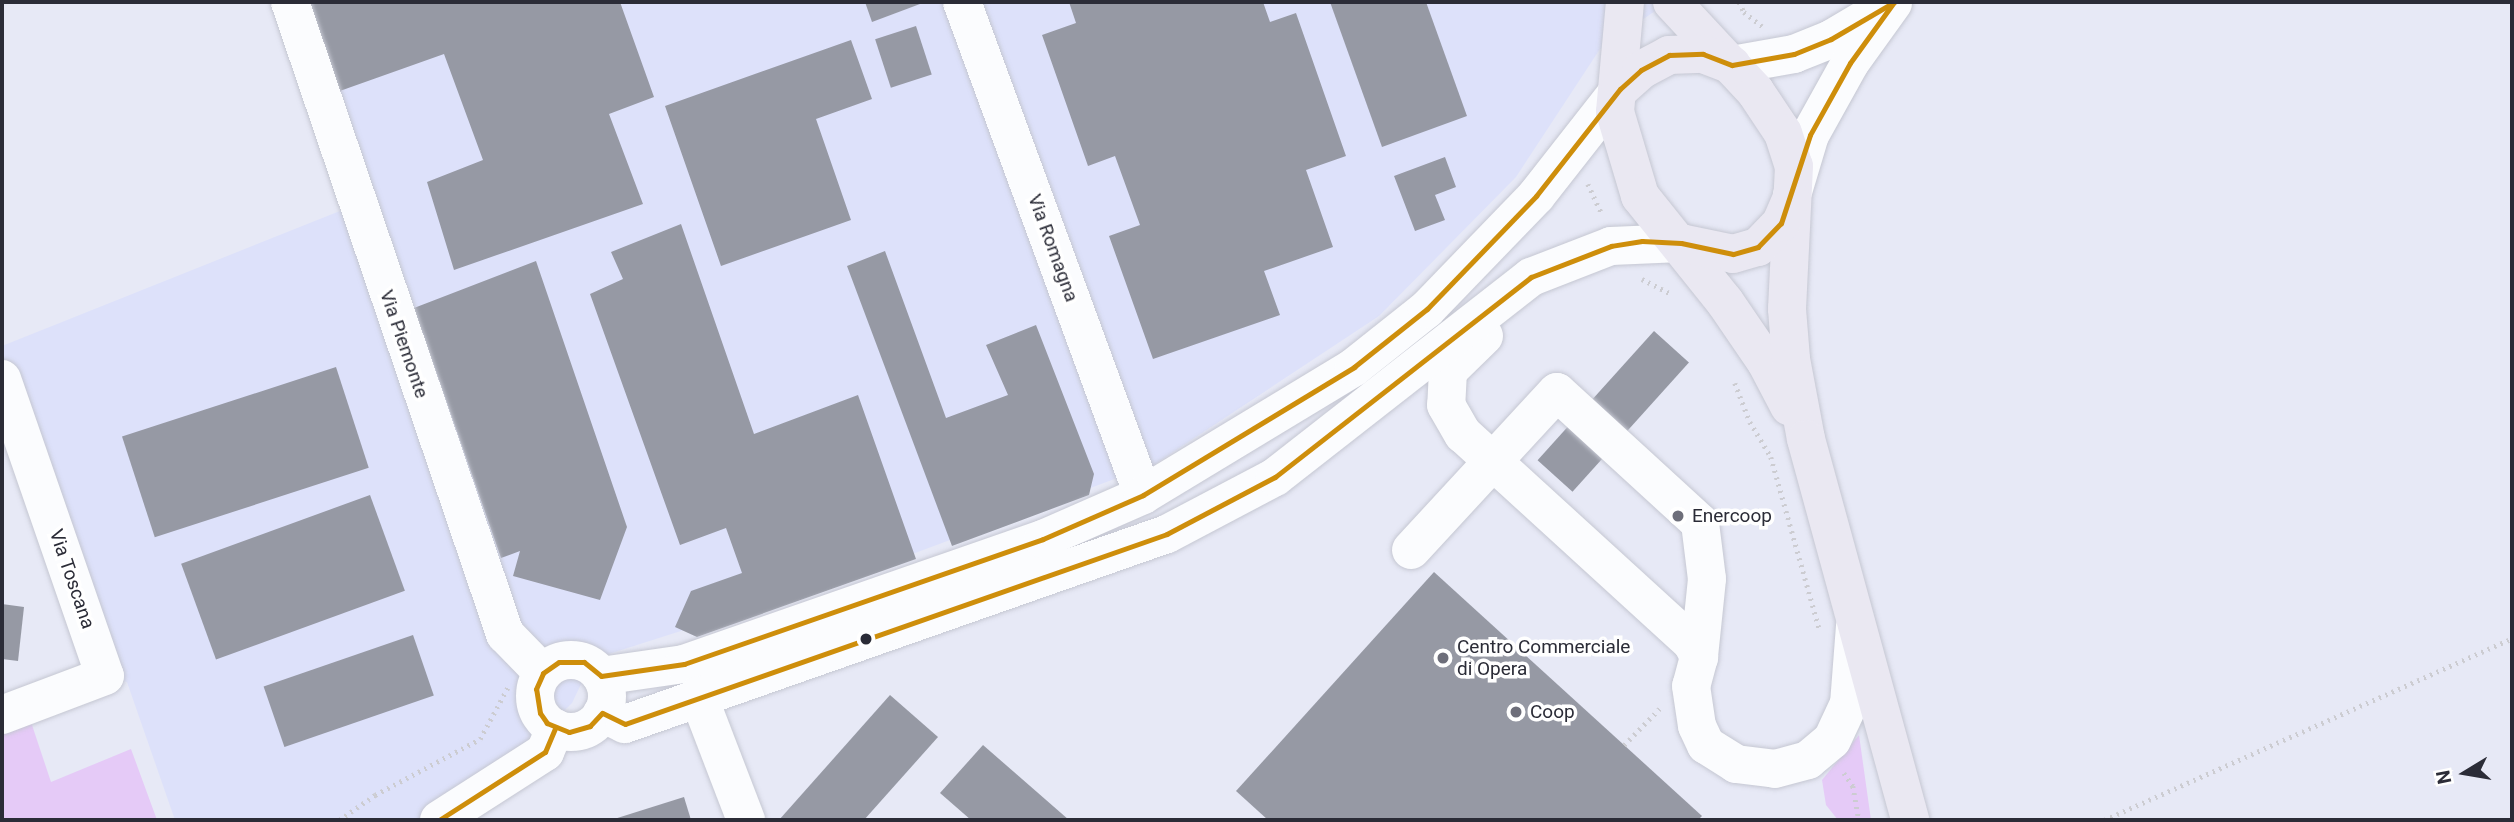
<!DOCTYPE html>
<html>
<head>
<meta charset="utf-8">
<style>
	body { margin:0 }
	#map { position:relative; width:2514px; height:822px; overflow:hidden; background:#e7e9f6; font-family:Roboto,sans-serif }
	div>[style] { position:absolute }
	[style*='--x'] { left:calc(var(--x)*1px); top:calc(var(--y)*1px); width:calc(var(--w)*1px); rotate:calc(var(--a)*1deg) }
	.built>* { inset:0; background:#dde1fa }
	.green>* { inset:0; background:#e5caf7 }
	.building>* { inset:0; background:#9699a4; transform-origin:0 0 }
	.path>* { height:4.5px; margin-top:-2.25px; transform-origin:0; background:repeating-linear-gradient(90deg,#ccccd1 0 2px,transparent 0 7px) }
	.roads { filter:drop-shadow(0 0 2px #c5c7d2) drop-shadow(0 0 2px #c5c7d2) }
	.minor>* { height:38px; margin:-19px; padding:0 19px; transform-origin:19px; border-radius:19px; background:#fbfcfe }
	.minor>.ring { margin:-19px; padding:0; box-sizing:content-box; background:none; border:38px solid #fbfcfe; border-radius:50% }
	.major>* { height:38px; margin:-19px; padding:0 19px; transform-origin:19px; border-radius:19px; background:#eae8f2 }
	.bus-1>* { height:5px; margin:-2.5px; padding:0 2.5px; transform-origin:2.5px; border-radius:2.5px; background:#ce8e0b }
	.dots>* { width:19px; height:19px; translate:-50% -50%; box-sizing:border-box; border:4px solid #fff; border-radius:50% }
	span { translate:-50% -50%; white-space:nowrap; text-align:center; line-height:1.15; -webkit-text-stroke:7px #fff; paint-order:stroke }
	.street-label { font-size:19px; color:#2b2c37 }
	.poi-label { font-size:19px; color:#2b2c37 }
	.left { translate:0 -50%; text-align:left }
	.frame { position:absolute; inset:0; border:4px solid #2b2c37; pointer-events:none }
	.north { position:absolute; left:2430px; top:738px; width:70px; height:70px; -webkit-text-stroke:5px #fff; paint-order:stroke; rotate:259deg; font-size:19px; font-weight:700; line-height:28px; text-align:center; color:#2b2c37 }
	.north::after { content:''; display:block; margin:auto; width:24px; height:32px; background:#2b2c37; clip-path:polygon(50% 0,100% 100%,50% 72%,0 100%) }
</style>
</head>
<body>
<div id="map">
	<div class="built">
		<div style="clip-path:polygon(290px 2px,1668px 2px,1600px 49px,1516px 177px,1379px 316px,1155px 464px,853px 576px,593px 659px,572px 703px,510px 765px,423px 820px,175px 820px,127px 682px,105px 676px,2px 379px,2px 346px,355px 205px)"></div>
	</div>
	<div class="green">
		<div style="clip-path:polygon(31px 722px,51px 782px,131px 749px,157px 820px,2px 820px,2px 734px)"></div>
		<div style="clip-path:polygon(1859px 735px,1871px 820px,1838px 820px,1826px 805px,1822px 780px)"></div>
	</div>
	<div class="building">
		<div style="clip-path:polygon(306px 2px,620px 2px,654px 97px,609px 114px,643px 204px,454px 270px,427px 182px,483px 160px,444px 54px,337px 92px)"></div>
		<div style="clip-path:polygon(865px 2px,919px 2px,920px 4px,872px 22px)"></div>
		<div style="clip-path:polygon(1069px 2px,1263px 2px,1270px 22px,1296px 13px,1346px 156px,1306px 170px,1333px 247px,1264px 271px,1280px 315px,1153px 359px,1109px 236px,1140px 225px,1115px 156px,1088px 166px,1042px 35px,1076px 23px)"></div>
		<div style="clip-path:polygon(1330px 2px,1426px 2px,1467px 116px,1382px 147px)"></div>
		<div style="left:916px;top:26px;width:51px;height:43px;rotate:72deg"></div>
		<div style="clip-path:polygon(851px 40px,872px 99px,816px 119px,851px 220px,721px 266px,665px 106px)"></div>
		<div style="clip-path:polygon(1445px 157px,1456px 187px,1435px 195px,1445px 220px,1415px 231px,1394px 176px)"></div>
		<div style="clip-path:polygon(681px 224px,754px 434px,858px 395px,916px 559px,697px 637px,675px 627px,691px 591px,742px 573px,726px 528px,680px 545px,590px 294px,623px 279px,611px 252px)"></div>
		<div style="clip-path:polygon(885px 251px,946px 418px,1008px 395px,986px 345px,1036px 325px,1094px 474px,1089px 495px,952px 546px,847px 266px)"></div>
		<div style="clip-path:polygon(536px 261px,627px 527px,600px 600px,513px 576px,520px 551px,501px 558px,414px 308px)"></div>
		<div style="left:1654px;top:331px;width:47px;height:174px;rotate:42deg"></div>
		<div style="left:336px;top:367px;width:106px;height:225px;rotate:72deg"></div>
		<div style="left:370px;top:495px;width:102px;height:201px;rotate:70deg"></div>
		<div style="clip-path:polygon(1434px 572px,1702px 816px,1698px 820px,1268px 820px,1236px 791px)"></div>
		<div style="clip-path:polygon(2px 604px,24px 607px,18px 661px,2px 659px)"></div>
		<div style="left:413px;top:635px;width:64px;height:158px;rotate:71deg"></div>
		<div style="clip-path:polygon(890px 695px,938px 737px,864px 820px,779px 820px)"></div>
		<div style="clip-path:polygon(983px 745px,1069px 820px,971px 820px,940px 793px)"></div>
		<div style="clip-path:polygon(684px 797px,691px 820px,611px 820px)"></div>
	</div>
	<div class="path">
		<div style="--x:1739;--y:2;--w:11;--a:63"></div>
		<div style="--x:1744;--y:12;--w:23;--a:38"></div>
		<div style="--x:1588;--y:184;--w:33;--a:65"></div>
		<div style="--x:1642;--y:279;--w:33;--a:27"></div>
		<div style="--x:1735;--y:383;--w:42;--a:69"></div>
		<div style="--x:1750;--y:422;--w:41;--a:59"></div>
		<div style="--x:1771;--y:457;--w:178;--a:74.3"></div>
		<div style="--x:1624;--y:745;--w:52;--a:-45.8"></div>
		<div style="--x:1844;--y:773;--w:16;--a:55"></div>
		<div style="--x:1853;--y:786;--w:35;--a:80"></div>
		<div style="--x:339;--y:820;--w:44;--a:-34.8"></div>
		<div style="--x:375;--y:795;--w:119;--a:-28.1"></div>
		<div style="--x:480;--y:739;--w:59;--a:-61.7"></div>
		<div style="--x:2104;--y:820;--w:447;--a:-24"></div>
	</div>
	<div class="roads">
		<div class="minor">
			<div style="--x:290;--y:2;--w:668;--a:71.21"></div>
			<div style="--x:505;--y:634;--w:54;--a:45.7"></div>
			<div style="--x:962;--y:2;--w:525;--a:69.84"></div>
			<div style="--x:1732;--y:65;--w:63;--a:-10.1"></div>
			<div style="--x:1794;--y:54;--w:40;--a:-22"></div>
			<div style="--x:1831;--y:39;--w:57;--a:-30.6"></div>
			<div style="--x:1792;--y:195;--w:63;--a:-73.3"></div>
			<div style="--x:1810;--y:135;--w:82;--a:-60.9"></div>
			<div style="--x:1850;--y:63;--w:74;--a:-54.4"></div>
			<div style="--x:1484;--y:336;--w:50;--a:135.8"></div>
			<div style="--x:1448;--y:371;--w:34;--a:93"></div>
			<div style="--x:1446;--y:405;--w:34;--a:60"></div>
			<div style="--x:1463;--y:434;--w:310;--a:42.4"></div>
			<div style="--x:1692;--y:643;--w:16;--a:63"></div>
			<div style="--x:1699;--y:657;--w:30;--a:105"></div>
			<div style="--x:1691;--y:686;--w:40;--a:81.5"></div>
			<div style="--x:1697;--y:726;--w:21;--a:65"></div>
			<div style="--x:1706;--y:745;--w:36;--a:32"></div>
			<div style="--x:1736;--y:764;--w:39;--a:7"></div>
			<div style="--x:1775;--y:769;--w:34;--a:-15"></div>
			<div style="--x:1808;--y:760;--w:31;--a:-40"></div>
			<div style="--x:1832;--y:740;--w:40;--a:-65"></div>
			<div style="--x:1849;--y:704;--w:78;--a:-85.6"></div>
			<div style="--x:2;--y:379;--w:314;--a:70.9"></div>
			<div style="--x:105;--y:676;--w:110;--a:159.3"></div>
			<div style="--x:1411;--y:550;--w:215;--a:-47.3"></div>
			<div style="--x:1557;--y:392;--w:194;--a:42.5"></div>
			<div style="--x:1700;--y:523;--w:56;--a:82.9"></div>
			<div style="--x:1707;--y:579;--w:78;--a:95.9"></div>
			<div class="ring" style="left:535px;top:660px;width:34px;height:34px"></div>
			<div style="--x:601;--y:676;--w:84;--a:-8.2"></div>
			<div style="--x:684;--y:664;--w:380;--a:-19.2"></div>
			<div style="--x:1043;--y:539;--w:109;--a:-23.7"></div>
			<div style="--x:1143;--y:495;--w:247;--a:-31.2"></div>
			<div style="--x:1354;--y:367;--w:93;--a:-38.5"></div>
			<div style="--x:1427;--y:309;--w:157;--a:-46"></div>
			<div style="--x:1536;--y:196;--w:136;--a:-51.9"></div>
			<div style="--x:698;--y:695;--w:134;--a:69"></div>
			<div style="--x:602;--y:713;--w:25;--a:26"></div>
			<div style="--x:625;--y:724;--w:574;--a:-19.32"></div>
			<div style="--x:1167;--y:534;--w:122;--a:-27.8"></div>
			<div style="--x:1275;--y:477;--w:325;--a:-38"></div>
			<div style="--x:1531;--y:277;--w:86;--a:-21.2"></div>
			<div style="--x:1611;--y:246;--w:70;--a:-2.5"></div>
			<div style="--x:439;--y:820;--w:126;--a:-32.7"></div>
			<div style="--x:545;--y:752;--w:26;--a:-67"></div>
		</div>
		<div class="major">
			<div style="--x:1625;--y:2;--w:110;--a:95.2"></div>
			<div style="--x:1615;--y:112;--w:88;--a:73.4"></div>
			<div style="--x:1640;--y:196;--w:136;--a:51.3"></div>
			<div style="--x:1725;--y:302;--w:73;--a:55.7"></div>
			<div style="--x:1766;--y:362;--w:50;--a:62.4"></div>
			<div style="--x:1672;--y:2;--w:122;--a:47"></div>
			<div style="--x:1755;--y:91;--w:50;--a:56.3"></div>
			<div style="--x:1783;--y:133;--w:35;--a:72"></div>
			<div style="--x:1794;--y:166;--w:143;--a:92.8"></div>
			<div style="--x:1787;--y:309;--w:50;--a:85.4"></div>
			<div style="--x:1791;--y:359;--w:81;--a:79.4"></div>
			<div style="--x:1806;--y:439;--w:395;--a:74.7"></div>
			<div style="--x:1620;--y:89;--w:28;--a:-42"></div>
			<div style="--x:1641;--y:70;--w:32;--a:-28"></div>
			<div style="--x:1669;--y:55;--w:34;--a:-2"></div>
			<div style="--x:1703;--y:54;--w:31;--a:21"></div>
			<div style="--x:1681;--y:243;--w:53;--a:11.9"></div>
			<div style="--x:1733;--y:254;--w:26;--a:-16"></div>
			<div style="--x:1758;--y:247;--w:33;--a:-46"></div>
			<div style="--x:1781;--y:223;--w:26;--a:-67"></div>
		</div>
	</div>
	<div class="bus-1">
		<div style="--x:1894;--y:2;--w:75;--a:125.8"></div>
		<div style="--x:1850;--y:63;--w:82;--a:119.1"></div>
		<div style="--x:1810;--y:135;--w:93;--a:108.2"></div>
		<div style="--x:1781;--y:223;--w:33;--a:134"></div>
		<div style="--x:1758;--y:247;--w:26;--a:164"></div>
		<div style="--x:1733;--y:254;--w:53;--a:-168.1"></div>
		<div style="--x:1681;--y:243;--w:39;--a:-177"></div>
		<div style="--x:1642;--y:241;--w:31;--a:171"></div>
		<div style="--x:1611;--y:246;--w:86;--a:158.8"></div>
		<div style="--x:1531;--y:277;--w:325;--a:142"></div>
		<div style="--x:1275;--y:477;--w:122;--a:152.2"></div>
		<div style="--x:1167;--y:534;--w:574;--a:160.68"></div>
		<div style="--x:625;--y:724;--w:25;--a:-154"></div>
		<div style="--x:602;--y:713;--w:18;--a:133"></div>
		<div style="--x:590;--y:726;--w:22;--a:164"></div>
		<div style="--x:569;--y:732;--w:24;--a:-158"></div>
		<div style="--x:547;--y:723;--w:12;--a:-125"></div>
		<div style="--x:540;--y:713;--w:24;--a:-99"></div>
		<div style="--x:536;--y:689;--w:17;--a:-66"></div>
		<div style="--x:543;--y:673;--w:19;--a:-35"></div>
		<div style="--x:559;--y:662;--w:25;--a:0"></div>
		<div style="--x:584;--y:662;--w:22;--a:39"></div>
		<div style="--x:601;--y:676;--w:84;--a:-8.2"></div>
		<div style="--x:684;--y:664;--w:380;--a:-19.2"></div>
		<div style="--x:1043;--y:539;--w:109;--a:-23.7"></div>
		<div style="--x:1143;--y:495;--w:247;--a:-31.2"></div>
		<div style="--x:1354;--y:367;--w:93;--a:-38.5"></div>
		<div style="--x:1427;--y:309;--w:157;--a:-46"></div>
		<div style="--x:1536;--y:196;--w:136;--a:-51.9"></div>
		<div style="--x:1620;--y:89;--w:28;--a:-42"></div>
		<div style="--x:1641;--y:70;--w:32;--a:-28"></div>
		<div style="--x:1669;--y:55;--w:34;--a:-2"></div>
		<div style="--x:1703;--y:54;--w:31;--a:21"></div>
		<div style="--x:1732;--y:65;--w:63;--a:-10.1"></div>
		<div style="--x:1794;--y:54;--w:40;--a:-22"></div>
		<div style="--x:1831;--y:39;--w:73;--a:-30.4"></div>
		<div style="--x:439;--y:820;--w:126;--a:-32.7"></div>
		<div style="--x:545;--y:752;--w:26;--a:-67"></div>
	</div>
	<div class="dots">
		<div style="left:1678px;top:516px;background:#6d6e7a"></div>
		<div style="left:866px;top:639px;background:#2b2c37"></div>
		<div style="left:1443px;top:658px;background:#6d6e7a"></div>
		<div style="left:1516px;top:712px;background:#6d6e7a"></div>
	</div>
	<div class="street-label">
		<span style="left:1053px;top:248px;rotate:70deg">Via Romagna</span>
		<span style="left:404px;top:344px;rotate:71deg">Via Piemonte</span>
		<span style="left:72px;top:579px;rotate:71deg">Via Toscana</span>
	</div>
	<div class="poi-label">
		<span class="left" style="left:1692px;top:516px">Enercoop</span>
		<span class="left" style="left:1457px;top:658px">Centro Commerciale<br>di Opera</span>
		<span class="left" style="left:1530px;top:712px">Coop</span>
	</div>
	<div class="frame"></div>
	<div class="north">N</div>
</div>
</body>
</html>
